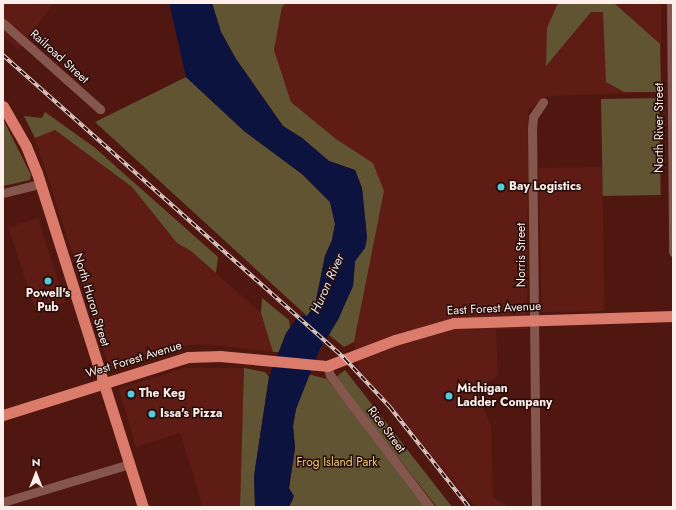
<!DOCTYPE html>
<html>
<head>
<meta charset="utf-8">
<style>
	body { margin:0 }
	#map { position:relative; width:676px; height:510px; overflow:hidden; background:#501710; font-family:Jost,sans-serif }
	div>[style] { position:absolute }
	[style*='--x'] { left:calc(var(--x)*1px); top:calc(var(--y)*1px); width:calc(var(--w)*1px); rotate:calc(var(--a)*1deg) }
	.built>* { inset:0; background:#5e1c14; transform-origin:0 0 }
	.green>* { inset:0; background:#605432; transform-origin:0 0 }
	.water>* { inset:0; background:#0c133f }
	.minor>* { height:9px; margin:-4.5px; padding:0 4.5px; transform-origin:4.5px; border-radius:4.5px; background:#85564e }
	.major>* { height:11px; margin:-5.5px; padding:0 5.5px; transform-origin:5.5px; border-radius:5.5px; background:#db7b6b }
	.rail>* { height:3.5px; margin-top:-1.75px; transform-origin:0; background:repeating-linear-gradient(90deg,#260d09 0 6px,#e1ccc8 0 12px); box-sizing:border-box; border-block:1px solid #e1ccc8 }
	.dots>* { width:11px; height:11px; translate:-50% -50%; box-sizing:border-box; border:2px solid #260d09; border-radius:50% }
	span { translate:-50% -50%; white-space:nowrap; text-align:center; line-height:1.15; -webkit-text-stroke:3px #260d09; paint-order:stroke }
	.street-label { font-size:12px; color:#feefec }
	.poi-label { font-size:12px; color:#feefec; font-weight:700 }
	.left { translate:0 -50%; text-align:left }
	.park-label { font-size:12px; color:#f0d078 }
	.water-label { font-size:13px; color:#dde3f3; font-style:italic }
	.frame { position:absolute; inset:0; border:4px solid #feefec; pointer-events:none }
	.north { position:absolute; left:16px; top:454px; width:40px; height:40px; -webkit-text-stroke:3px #260d09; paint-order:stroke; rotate:0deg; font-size:11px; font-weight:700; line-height:16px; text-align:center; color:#feefec }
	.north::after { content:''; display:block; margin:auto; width:14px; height:18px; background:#feefec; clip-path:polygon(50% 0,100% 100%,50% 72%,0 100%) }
</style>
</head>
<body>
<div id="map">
	<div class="built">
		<div style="clip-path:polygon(3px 3px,54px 3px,19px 50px,3px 36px)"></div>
		<div style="clip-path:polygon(286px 3px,661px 3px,661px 92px,546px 96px,528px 110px,527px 329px,496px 329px,498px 376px,477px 389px,491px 427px,493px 497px,509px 507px,475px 507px,358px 368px,354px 342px,373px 163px,336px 139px,291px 102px,274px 50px,282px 7px)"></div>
		<div style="clip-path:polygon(55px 130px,132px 187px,177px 243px,191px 251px,261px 313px,273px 352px,203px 344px,189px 345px,110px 370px,35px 138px)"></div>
		<div style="left:602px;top:167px;width:144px;height:63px;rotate:89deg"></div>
		<div style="left:38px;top:218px;width:88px;height:31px;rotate:72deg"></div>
		<div style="clip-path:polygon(184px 368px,244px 368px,240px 507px,203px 507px,180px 433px,136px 447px,119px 389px)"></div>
	</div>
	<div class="green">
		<div style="clip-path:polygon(212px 3px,286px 3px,282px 7px,274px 50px,291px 102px,336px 139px,373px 163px,384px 191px,354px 342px,344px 347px,329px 335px,353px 286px,355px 261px,365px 248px,367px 238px,362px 188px,355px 170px,329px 161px,302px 138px,283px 126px,236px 59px,221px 32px)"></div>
		<div style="clip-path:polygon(558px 3px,614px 3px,660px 44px,661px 92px,624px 92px,606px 82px,603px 12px,591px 12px,546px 66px,547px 28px)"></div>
		<div style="clip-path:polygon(186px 77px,244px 131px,302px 174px,330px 202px,335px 224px,332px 240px,325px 256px,315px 305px,307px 316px,95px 122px)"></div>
		<div style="left:659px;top:98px;width:97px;height:58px;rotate:89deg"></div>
		<div style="clip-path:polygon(45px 112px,94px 147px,218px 257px,216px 273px,191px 251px,177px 243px,132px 187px,55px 130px,35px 138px,24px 116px,42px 118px)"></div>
		<div style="clip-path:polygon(3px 119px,31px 175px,30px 180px,3px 186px)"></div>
		<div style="clip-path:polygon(262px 298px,289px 320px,290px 328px,280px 352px,273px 352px,261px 313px)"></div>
		<div style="clip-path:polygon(244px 368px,265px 372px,269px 377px,254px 476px,255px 507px,240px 507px)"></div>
		<div style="left:345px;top:370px;width:174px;height:12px;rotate:52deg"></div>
		<div style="clip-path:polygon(308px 374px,327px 379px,426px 507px,289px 507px,293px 499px,289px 488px,295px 448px,293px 426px,296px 409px)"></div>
	</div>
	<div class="water">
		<div style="clip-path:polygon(169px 3px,212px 3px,221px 32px,236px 59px,283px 126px,302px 138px,329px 161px,355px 170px,362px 188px,367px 238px,365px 248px,355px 261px,353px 286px,338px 320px,320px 349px,296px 409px,293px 426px,295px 448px,289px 488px,294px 496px,289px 507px,255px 507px,254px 476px,269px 377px,286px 333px,298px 316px,307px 316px,315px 305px,325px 256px,332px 240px,335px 224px,330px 202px,302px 174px,244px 131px,186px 77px)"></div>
	</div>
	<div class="minor">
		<div style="--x:671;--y:3;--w:249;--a:89.5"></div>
		<div style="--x:3;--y:23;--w:130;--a:41.6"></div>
		<div style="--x:3;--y:193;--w:38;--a:-14"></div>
		<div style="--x:327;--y:366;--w:9;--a:72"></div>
		<div style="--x:330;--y:375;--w:22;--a:54"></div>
		<div style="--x:343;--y:393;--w:143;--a:52.7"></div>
		<div style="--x:3;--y:502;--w:133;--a:-16.7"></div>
		<div style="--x:536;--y:507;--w:378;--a:-90.6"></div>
		<div style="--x:532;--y:129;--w:12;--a:-85"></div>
		<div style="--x:533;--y:117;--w:18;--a:-56"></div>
	</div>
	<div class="major">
		<div style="--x:3;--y:106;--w:46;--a:60.1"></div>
		<div style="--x:26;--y:146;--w:29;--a:68"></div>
		<div style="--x:37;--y:173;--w:350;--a:72.4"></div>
		<div style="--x:3;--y:415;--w:194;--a:-17.4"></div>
		<div style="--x:188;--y:357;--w:32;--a:-2"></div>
		<div style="--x:220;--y:356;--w:107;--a:5.3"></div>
		<div style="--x:327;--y:366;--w:73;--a:-20.9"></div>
		<div style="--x:395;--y:340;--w:61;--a:-16.1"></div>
		<div style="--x:454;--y:323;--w:219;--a:-1.8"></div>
	</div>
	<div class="rail">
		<div style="--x:3;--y:55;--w:458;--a:41.6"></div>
		<div style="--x:345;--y:359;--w:66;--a:46.8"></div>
		<div style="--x:390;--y:407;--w:127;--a:51.7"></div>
	</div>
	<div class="dots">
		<div style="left:501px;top:187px;background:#54cade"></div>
		<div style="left:48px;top:281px;background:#54cade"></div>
		<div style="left:131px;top:394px;background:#54cade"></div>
		<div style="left:449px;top:396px;background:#54cade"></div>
		<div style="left:152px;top:414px;background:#54cade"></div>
	</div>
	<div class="street-label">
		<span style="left:59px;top:57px;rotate:42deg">Railroad Street</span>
		<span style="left:660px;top:128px;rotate:-90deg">North River Street</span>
		<span style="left:522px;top:255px;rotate:-90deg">Norris Street</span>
		<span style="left:91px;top:300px;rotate:73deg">North Huron Street</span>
		<span style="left:494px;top:309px;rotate:-3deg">East Forest Avenue</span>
		<span style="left:134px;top:360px;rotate:-17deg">West Forest Avenue</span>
		<span style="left:386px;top:430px;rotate:53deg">Rice Street</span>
	</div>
	<div class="poi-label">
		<span class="left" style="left:509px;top:187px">Bay Logistics</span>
		<span style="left:48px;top:301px">Powell's<br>Pub</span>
		<span class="left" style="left:457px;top:396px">Michigan<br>Ladder Company</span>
		<span class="left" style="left:139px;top:394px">The Keg</span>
		<span class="left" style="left:160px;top:414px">Issa's Pizza</span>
	</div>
	<div class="park-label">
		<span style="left:337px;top:463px">Frog Island Park</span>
	</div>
	<div class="water-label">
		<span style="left:328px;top:284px;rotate:-66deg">Huron River</span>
	</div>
	<div class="frame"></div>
	<div class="north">N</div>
</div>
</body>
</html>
